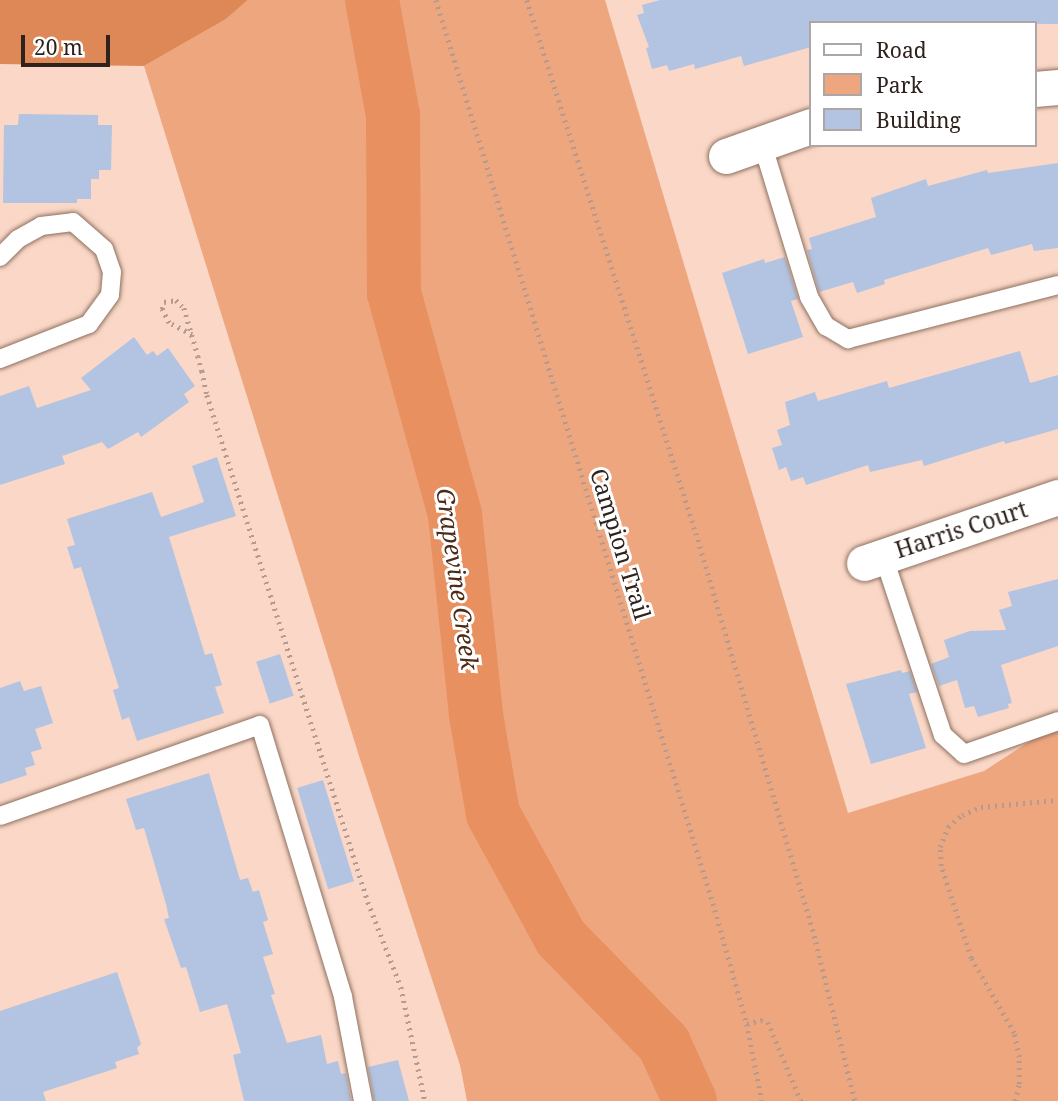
<!DOCTYPE html>
<html>
<head>
<meta charset="utf-8">
<style>
	body { margin:0 }
	#map { position:relative; width:1058px; height:1101px; overflow:hidden; background:#fad7c6; font-family:"Noto Serif",serif }
	div>[style] { position:absolute }
	[style*='--x'] { left:calc(var(--x)*1px); top:calc(var(--y)*1px); width:calc(var(--w)*1px); rotate:calc(var(--a)*1deg) }
	.green>* { inset:0; background:#eea67f }
	.forest>* { inset:0; background:#de8857 }
	.river>* { height:54px; margin:-27px; padding:0 27px; transform-origin:27px; border-radius:27px; background:#e89060 }
	.building>* { inset:0; background:#b2c4e1; transform-origin:0 0 }
	.path>* { height:4.5px; margin-top:-2.25px; transform-origin:0; background:repeating-linear-gradient(90deg,#b69a8d 0 2px,transparent 0 7px) }
	.roads { filter:drop-shadow(0 0 2px #8e7060) drop-shadow(0 0 2px #8e7060) }
	.lane>* { height:18px; margin:-9px; padding:0 9px; transform-origin:9px; border-radius:9px; background:#fff }
	.street>* { height:35px; margin:-17.5px; padding:0 17.5px; transform-origin:17.5px; border-radius:17.5px; background:#fff }
	span { translate:-50% -50%; white-space:nowrap; text-align:center; line-height:1.15; -webkit-text-stroke:6px #fff; paint-order:stroke }
	.street-label { font-size:23px; color:#2f221c }
	.water-label { font-size:24px; color:#4e2a16; font-style:italic }
	.legend { position:absolute; left:809px; top:21px; width:228px; height:126px; box-sizing:border-box; background:#fff; border:2px solid #aca7a4; margin:0; padding:9px 12px; list-style:none; font-size:21px; color:#2f221c }
	.legend li { display:flex; align-items:center; gap:14px; height:35px }
	.legend b { width:35px; border:2px solid #aca7a4 }
	.scale { position:absolute; left:21px; top:35px; width:89px; height:32px; box-sizing:border-box; border:4px solid #2f221c; border-top:0; padding-left:9px; font-size:21px; line-height:24px; white-space:nowrap; color:#2f221c; -webkit-text-stroke:5px #fff; paint-order:stroke }
</style>
</head>
<body>
<div id="map">
	<div class="green">
		<div style="clip-path:polygon(248px 0,605px 0,848px 813px,984px 771px,1058px 723px,1058px 1101px,467px 1101px,460px 1065px,360px 759px,144px 66px,226px 19px)"></div>
	</div>
	<div class="forest">
		<div style="clip-path:polygon(0 0,248px 0,226px 19px,144px 66px,0 64px)"></div>
	</div>
	<div class="river">
		<div style="--x:372;--y:0;--w:117;--a:79.7"></div>
		<div style="--x:393;--y:115;--w:178;--a:89.7"></div>
		<div style="--x:394;--y:293;--w:230;--a:74.6"></div>
		<div style="--x:455;--y:515;--w:201;--a:84"></div>
		<div style="--x:476;--y:715;--w:100;--a:80.3"></div>
		<div style="--x:493;--y:814;--w:141;--a:61.3"></div>
		<div style="--x:561;--y:938;--w:148;--a:45.8"></div>
		<div style="--x:664;--y:1044;--w:63;--a:65.5"></div>
	</div>
	<div class="building">
		<div style="clip-path:polygon(660px 0,1058px 0,1058px 24px,811px 23px,811px 47px,744px 66px,741px 56px,695px 69px,694px 64px,669px 71px,667px 65px,652px 69px,646px 48px,649px 47px,637px 15px,644px 13px,642px 5px)"></div>
		<div style="clip-path:polygon(19px 114px,98px 115px,98px 125px,112px 125px,111px 170px,99px 170px,99px 179px,91px 179px,91px 199px,77px 199px,77px 203px,3px 203px,4px 125px,18px 125px)"></div>
		<div style="clip-path:polygon(1058px 163px,1058px 248px,1034px 251px,1032px 244px,991px 255px,988px 248px,884px 280px,885px 284px,857px 293px,853px 282px,819px 292px,807px 250px,812px 249px,809px 238px,876px 217px,871px 198px,926px 179px,928px 186px,987px 170px,988px 173px)"></div>
		<div style="clip-path:polygon(785px 257px,798px 299px,791px 301px,803px 337px,748px 354px,722px 273px,764px 259px,765px 263px)"></div>
		<div style="clip-path:polygon(134px 337px,147px 355px,153px 351px,157px 356px,168px 348px,195px 386px,184px 394px,189px 402px,141px 437px,138px 432px,108px 449px,102px 442px,62px 456px,65px 464px,0 485px,0 396px,29px 386px,37px 408px,91px 390px,81px 378px)"></div>
		<div style="clip-path:polygon(1020px 351px,1030px 383px,1058px 375px,1058px 429px,1005px 444px,1004px 441px,924px 466px,922px 460px,870px 472px,868px 465px,806px 485px,803px 477px,791px 481px,786px 467px,779px 470px,772px 448px,782px 445px,777px 430px,790px 425px,785px 402px,815px 392px,818px 401px,887px 381px,889px 388px)"></div>
		<div style="clip-path:polygon(217px 457px,236px 516px,169px 537px,205px 655px,212px 653px,222px 685px,215px 687px,224px 713px,137px 741px,129px 717px,122px 720px,113px 690px,119px 688px,81px 567px,74px 569px,67px 547px,75px 545px,67px 519px,152px 492px,161px 517px,204px 502px,192px 466px)"></div>
		<div style="clip-path:polygon(1058px 579px,1058px 646px,1001px 665px,1012px 703px,1008px 704px,1009px 708px,978px 717px,974px 706px,965px 708px,957px 680px,939px 686px,931px 664px,949px 657px,944px 640px,970px 631px,1006px 630px,999px 610px,1012px 606px,1008px 592px)"></div>
		<div style="left:280px;top:654px;width:44px;height:25px;rotate:72deg"></div>
		<div style="clip-path:polygon(901px 670px,902px 673px,910px 671px,917px 692px,909px 694px,926px 748px,871px 764px,846px 684px)"></div>
		<div style="clip-path:polygon(20px 681px,24px 691px,41px 686px,53px 723px,35px 729px,42px 749px,31px 752px,35px 765px,25px 768px,27px 775px,0 784px,0 688px)"></div>
		<div style="clip-path:polygon(209px 773px,240px 880px,248px 878px,253px 892px,259px 890px,268px 920px,263px 922px,273px 954px,263px 957px,275px 994px,271px 995px,287px 1043px,321px 1035px,327px 1064px,338px 1061px,341px 1074px,346px 1073px,351px 1101px,244px 1101px,233px 1055px,241px 1053px,227px 1004px,200px 1012px,186px 967px,181px 968px,164px 919px,169px 918px,166px 904px,144px 828px,136px 830px,126px 799px)"></div>
		<div style="left:323px;top:780px;width:106px;height:27px;rotate:73deg"></div>
		<div style="clip-path:polygon(117px 972px,141px 1044px,137px 1048px,139px 1054px,115px 1062px,117px 1068px,43px 1092px,46px 1101px,0 1101px,0 1011px)"></div>
		<div style="clip-path:polygon(398px 1060px,409px 1101px,374px 1101px,368px 1067px)"></div>
	</div>
	<div class="path">
		<div style="--x:436;--y:0;--w:952;--a:72.95"></div>
		<div style="--x:715;--y:910;--w:118;--a:74.3"></div>
		<div style="--x:747;--y:1024;--w:78;--a:79"></div>
		<div style="--x:527;--y:0;--w:559;--a:72.41"></div>
		<div style="--x:696;--y:533;--w:426;--a:73.6"></div>
		<div style="--x:816;--y:942;--w:164;--a:76.2"></div>
		<div style="--x:192;--y:335;--w:26;--a:-152"></div>
		<div style="--x:169;--y:323;--w:16;--a:-117"></div>
		<div style="--x:162;--y:309;--w:7;--a:-74"></div>
		<div style="--x:164;--y:302;--w:12;--a:-9"></div>
		<div style="--x:176;--y:300;--w:11;--a:45"></div>
		<div style="--x:184;--y:308;--w:50;--a:73.7"></div>
		<div style="--x:198;--y:356;--w:16;--a:75"></div>
		<div style="--x:202;--y:371;--w:25;--a:78"></div>
		<div style="--x:207;--y:395;--w:532;--a:72.38"></div>
		<div style="--x:368;--y:902;--w:91;--a:68.8"></div>
		<div style="--x:401;--y:987;--w:116;--a:78.1"></div>
		<div style="--x:747;--y:1024;--w:15;--a:-16"></div>
		<div style="--x:761;--y:1020;--w:7;--a:16"></div>
		<div style="--x:768;--y:1022;--w:86;--a:67.3"></div>
		<div style="--x:1015;--y:1101;--w:17;--a:-77"></div>
		<div style="--x:1019;--y:1084;--w:27;--a:-90"></div>
		<div style="--x:1019;--y:1057;--w:25;--a:-102"></div>
		<div style="--x:1014;--y:1033;--w:86;--a:-119.8"></div>
		<div style="--x:971;--y:958;--w:97;--a:-108.1"></div>
		<div style="--x:941;--y:866;--w:19;--a:-93"></div>
		<div style="--x:940;--y:847;--w:22;--a:-68"></div>
		<div style="--x:948;--y:827;--w:18;--a:-41"></div>
		<div style="--x:962;--y:815;--w:21;--a:-23"></div>
		<div style="--x:981;--y:807;--w:77;--a:-5.2"></div>
	</div>
	<div class="roads">
		<div class="lane">
			<div style="--x:762;--y:143;--w:161;--a:73"></div>
			<div style="--x:809;--y:297;--w:34;--a:60"></div>
			<div style="--x:826;--y:326;--w:26;--a:31"></div>
			<div style="--x:848;--y:339;--w:217;--a:-14.4"></div>
			<div style="--x:0;--y:257;--w:25;--a:-45"></div>
			<div style="--x:18;--y:239;--w:26;--a:-29"></div>
			<div style="--x:41;--y:226;--w:32;--a:-7"></div>
			<div style="--x:73;--y:222;--w:41;--a:41.1"></div>
			<div style="--x:104;--y:249;--w:24;--a:71"></div>
			<div style="--x:112;--y:272;--w:23;--a:95"></div>
			<div style="--x:110;--y:295;--w:36;--a:126"></div>
			<div style="--x:89;--y:324;--w:96;--a:158.5"></div>
			<div style="--x:883;--y:555;--w:190;--a:71.6"></div>
			<div style="--x:943;--y:735;--w:28;--a:42"></div>
			<div style="--x:964;--y:754;--w:100;--a:-19.3"></div>
			<div style="--x:0;--y:816;--w:275;--a:-19.3"></div>
			<div style="--x:260;--y:725;--w:284;--a:73"></div>
			<div style="--x:343;--y:997;--w:106;--a:79.1"></div>
		</div>
		<div class="street">
			<div style="--x:1035;--y:89;--w:23;--a:-5"></div>
			<div style="--x:726;--y:156;--w:90;--a:-19.4"></div>
			<div style="--x:864;--y:563;--w:205;--a:-18.8"></div>
		</div>
	</div>
	<div class="street-label">
		<span style="left:961px;top:529px;rotate:-18deg">Harris Court</span>
		<span style="left:621px;top:544px;rotate:73deg">Campion Trail</span>
	</div>
	<div class="water-label">
		<span style="left:458px;top:579px;rotate:82deg">Grapevine Creek</span>
	</div>
	<ul class="legend">
	<li><b style="height:9px;background:#fff"></b>Road</li>
	<li><b style="height:19px;background:#eea67f"></b>Park</li>
	<li><b style="height:19px;background:#b2c4e1"></b>Building</li>
	</ul>
	<div class="scale">20 m</div>
</div>
</body>
</html>
